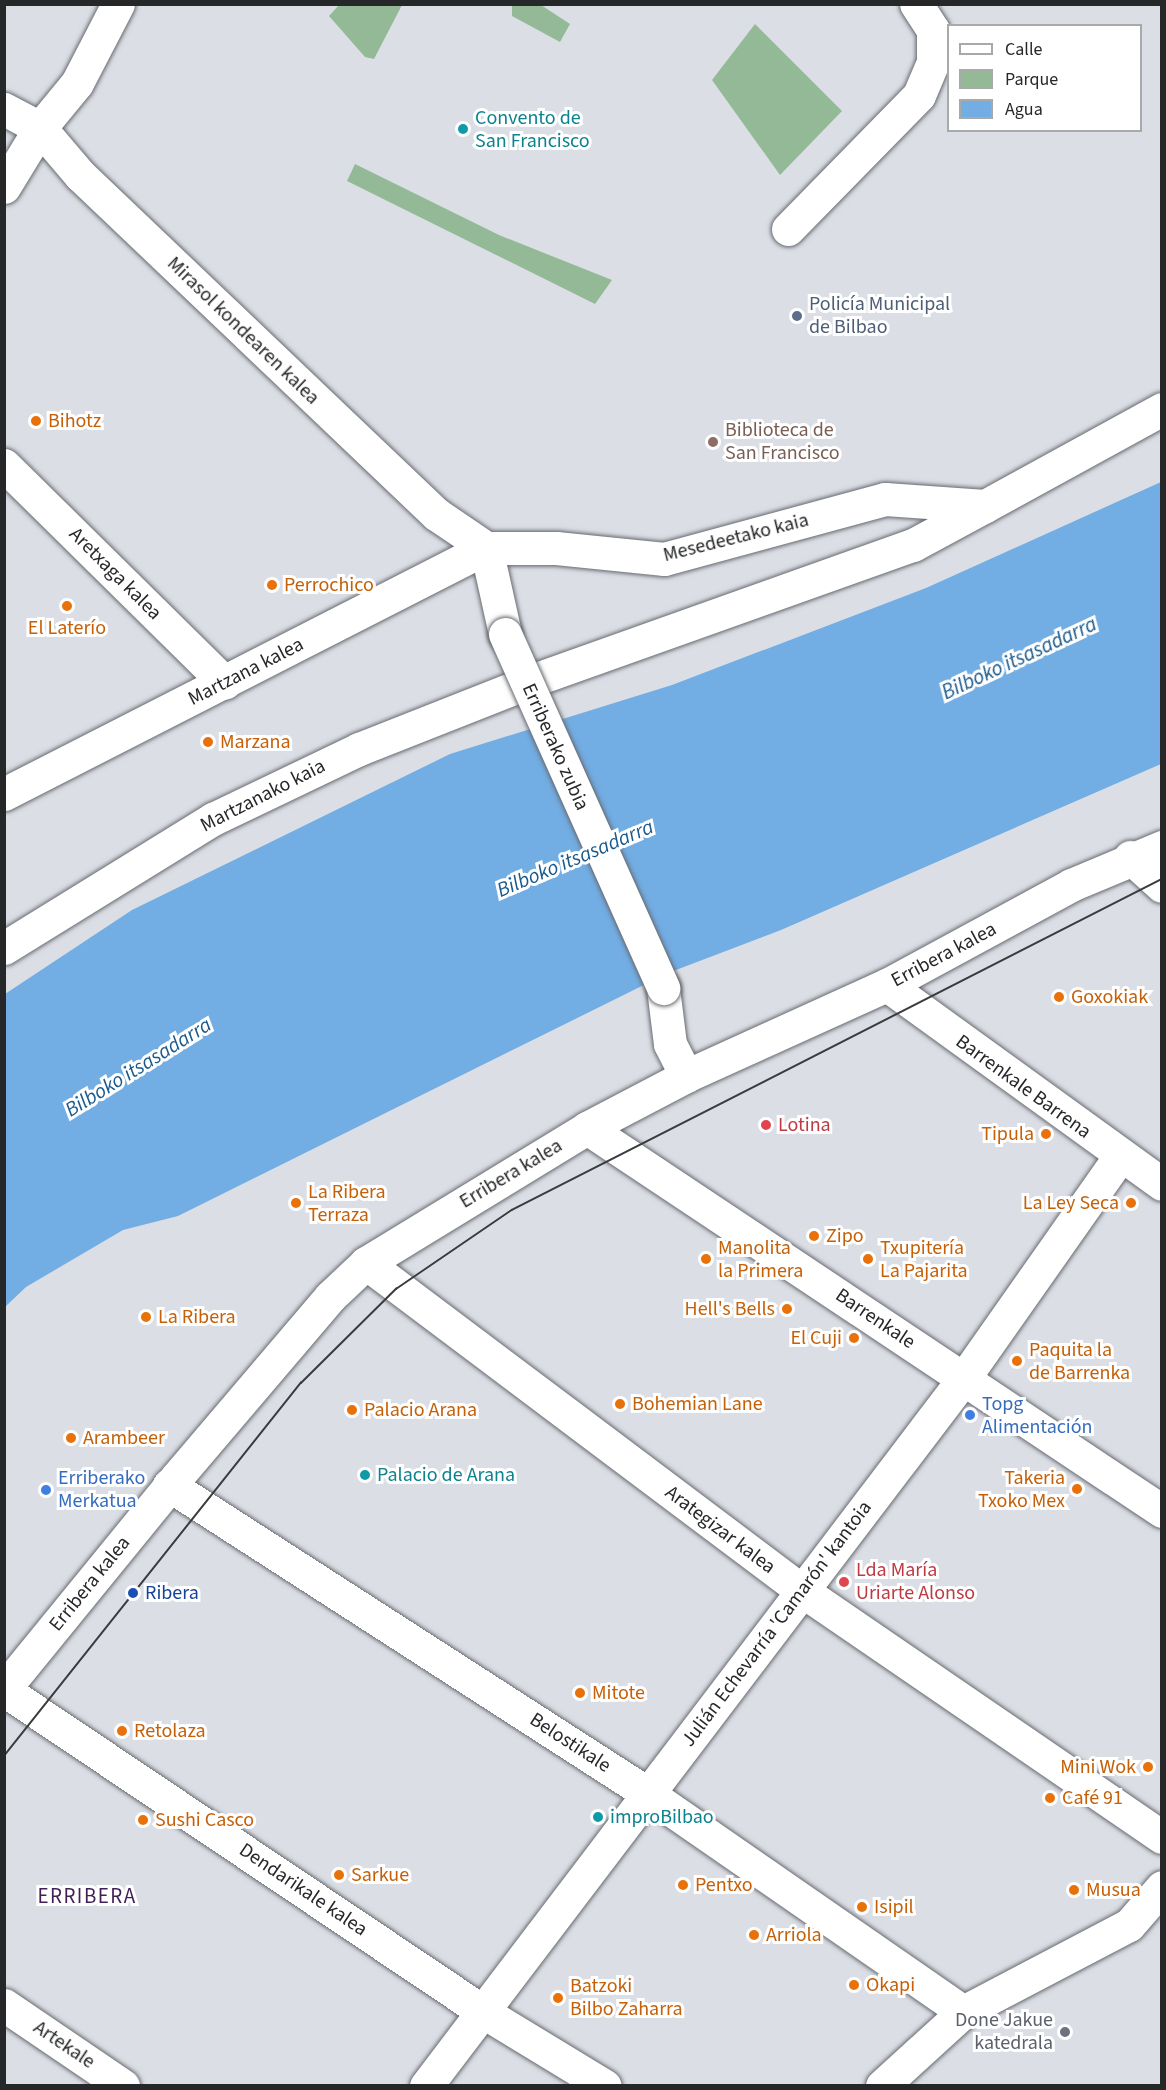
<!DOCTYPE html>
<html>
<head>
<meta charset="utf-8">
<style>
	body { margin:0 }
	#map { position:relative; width:1166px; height:2090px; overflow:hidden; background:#dbdfe5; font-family:"Source Sans 3",sans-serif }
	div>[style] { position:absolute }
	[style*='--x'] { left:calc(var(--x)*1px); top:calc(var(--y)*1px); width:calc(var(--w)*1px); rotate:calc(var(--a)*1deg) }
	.green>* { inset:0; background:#94b997 }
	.water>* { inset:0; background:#72ade3 }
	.roads { filter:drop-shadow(0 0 2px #676a70) drop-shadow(0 0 2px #676a70) }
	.street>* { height:33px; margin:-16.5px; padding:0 16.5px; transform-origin:16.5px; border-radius:16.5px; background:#fff }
	.secondary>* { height:33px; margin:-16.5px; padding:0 16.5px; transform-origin:16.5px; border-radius:16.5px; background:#fff }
	.tram>* { height:1.5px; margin:-0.75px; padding:0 0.75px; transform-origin:0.75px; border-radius:0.75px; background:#393b3d }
	.bridges { filter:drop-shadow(0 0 2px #676a70) drop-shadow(0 0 2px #676a70) }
	.street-bridge>* { height:33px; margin:-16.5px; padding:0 16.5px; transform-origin:16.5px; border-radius:16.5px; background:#fff }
	.dots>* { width:16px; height:16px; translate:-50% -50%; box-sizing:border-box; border:3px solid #fff; border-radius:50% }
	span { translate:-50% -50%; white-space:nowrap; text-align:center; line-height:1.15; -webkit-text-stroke:6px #fff; paint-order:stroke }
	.culture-label { font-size:20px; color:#0d838f }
	.left { translate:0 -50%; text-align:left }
	.service-label { font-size:20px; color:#4e5e75 }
	.street-label { font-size:20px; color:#252729 }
	.food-label { font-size:20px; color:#c56008 }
	.right { translate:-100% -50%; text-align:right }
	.education-label { font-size:20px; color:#785e54 }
	.health-label { font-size:20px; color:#be3a42 }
	.shop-label { font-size:20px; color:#366cbe }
	.transit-label { font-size:20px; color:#164399 }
	.worship-label { font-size:20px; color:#5b616d }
	.water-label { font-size:21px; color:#19598c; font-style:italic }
	.neighbourhood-label { font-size:21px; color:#411e54; letter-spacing:1.5px }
	.frame { position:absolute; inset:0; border:6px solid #252729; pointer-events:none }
	.legend { position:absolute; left:947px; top:24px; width:195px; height:108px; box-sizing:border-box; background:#fff; border:2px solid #a8a9a9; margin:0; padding:8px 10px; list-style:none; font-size:18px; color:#252729 }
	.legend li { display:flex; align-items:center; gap:12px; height:30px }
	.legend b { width:30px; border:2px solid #a8a9a9 }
</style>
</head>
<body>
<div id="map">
	<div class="green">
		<div style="clip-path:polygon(339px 5px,402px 5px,374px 59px,365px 57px,329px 16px)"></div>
		<div style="clip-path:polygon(512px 5px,541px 5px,570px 24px,560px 42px,512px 16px)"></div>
		<div style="clip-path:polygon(755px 24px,842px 111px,780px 175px,712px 80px)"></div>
		<div style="clip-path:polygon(355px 164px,499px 235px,612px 280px,595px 304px,347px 181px)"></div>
	</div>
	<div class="water">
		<div style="clip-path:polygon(1161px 482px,1161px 764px,781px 930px,668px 973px,178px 1216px,123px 1230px,26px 1287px,5px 1307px,5px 994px,132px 910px,450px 754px,672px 685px,926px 588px)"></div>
	</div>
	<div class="roads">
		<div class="street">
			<div style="--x:4;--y:109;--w:41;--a:27.8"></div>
			<div style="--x:788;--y:229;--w:187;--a:-45.6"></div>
			<div style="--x:919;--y:95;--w:36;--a:-67"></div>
			<div style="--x:933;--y:62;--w:32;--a:-90"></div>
			<div style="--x:933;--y:30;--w:31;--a:-123"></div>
			<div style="--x:4;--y:465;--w:310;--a:44.6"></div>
			<div style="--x:4;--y:794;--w:541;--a:-27.04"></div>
			<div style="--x:486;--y:548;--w:88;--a:77.5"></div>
			<div style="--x:1130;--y:857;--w:43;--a:42.2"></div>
			<div style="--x:4;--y:948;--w:246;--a:-31.7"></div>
			<div style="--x:213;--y:819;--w:162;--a:-25.6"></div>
			<div style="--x:359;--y:749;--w:193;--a:-21.5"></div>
			<div style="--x:539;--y:678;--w:397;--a:-19.6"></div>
			<div style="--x:913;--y:545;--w:82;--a:-28.4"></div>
			<div style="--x:887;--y:985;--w:339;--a:35.9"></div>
			<div style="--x:663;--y:988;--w:56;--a:82.9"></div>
			<div style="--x:670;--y:1044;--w:36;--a:63"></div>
			<div style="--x:587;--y:1128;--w:691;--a:33.67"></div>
			<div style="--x:366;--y:1263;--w:544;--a:36.93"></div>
			<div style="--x:801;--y:1590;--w:437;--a:34.4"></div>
			<div style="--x:169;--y:1485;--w:572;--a:32.8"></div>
			<div style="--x:650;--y:1795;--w:381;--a:34.7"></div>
			<div style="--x:4;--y:1690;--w:579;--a:33.88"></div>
			<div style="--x:485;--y:2013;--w:140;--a:31.3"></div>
			<div style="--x:4;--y:2005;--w:144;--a:34.2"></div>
			<div style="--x:426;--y:2086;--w:889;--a:-52.77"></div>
			<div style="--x:964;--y:1378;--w:271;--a:-54.9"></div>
			<div style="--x:882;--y:2086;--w:110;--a:-42.4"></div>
			<div style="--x:963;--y:2012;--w:187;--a:-27.7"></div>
			<div style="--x:1129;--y:1925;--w:50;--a:-49"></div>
		</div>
		<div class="secondary">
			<div style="--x:40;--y:128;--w:62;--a:49.6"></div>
			<div style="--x:80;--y:175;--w:492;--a:43.6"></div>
			<div style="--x:436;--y:514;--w:60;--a:34.2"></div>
			<div style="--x:486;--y:548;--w:70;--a:0"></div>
			<div style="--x:556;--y:548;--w:109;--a:5.8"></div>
			<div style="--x:664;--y:559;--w:229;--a:-15.2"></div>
			<div style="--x:885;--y:499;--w:100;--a:4"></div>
			<div style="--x:985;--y:506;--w:202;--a:-28.7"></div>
			<div style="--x:4;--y:187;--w:69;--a:-58.6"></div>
			<div style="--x:40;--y:128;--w:58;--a:-50.6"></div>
			<div style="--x:77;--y:83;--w:89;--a:-62.6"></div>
			<div style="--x:4;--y:1689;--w:272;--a:-50.8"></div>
			<div style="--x:176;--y:1478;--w:238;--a:-49.6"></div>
			<div style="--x:330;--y:1297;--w:50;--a:-43.4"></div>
			<div style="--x:366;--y:1263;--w:259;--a:-31.4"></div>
			<div style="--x:587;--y:1128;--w:112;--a:-27.7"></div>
			<div style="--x:686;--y:1076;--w:221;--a:-24.4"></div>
			<div style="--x:887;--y:985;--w:209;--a:-28.5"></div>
			<div style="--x:1071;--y:885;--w:99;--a:-22.7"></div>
		</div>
	</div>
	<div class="tram">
		<div style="--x:4;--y:1756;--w:477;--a:-51.5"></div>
		<div style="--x:301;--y:1383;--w:134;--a:-44.7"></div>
		<div style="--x:396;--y:1289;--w:140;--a:-34.3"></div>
		<div style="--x:512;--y:1210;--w:729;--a:-26.99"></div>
	</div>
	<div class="bridges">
		<div class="street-bridge">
			<div style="--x:505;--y:634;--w:388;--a:65.9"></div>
		</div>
	</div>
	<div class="dots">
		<div style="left:463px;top:129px;background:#0f9aa8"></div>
		<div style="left:797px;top:316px;background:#5c6f8a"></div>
		<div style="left:36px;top:421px;background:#e8710a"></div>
		<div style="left:713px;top:442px;background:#8d6e63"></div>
		<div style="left:272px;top:585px;background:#e8710a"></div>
		<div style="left:67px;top:606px;background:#e8710a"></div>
		<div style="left:208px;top:742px;background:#e8710a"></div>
		<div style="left:1059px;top:997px;background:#e8710a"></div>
		<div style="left:766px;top:1125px;background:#e0444e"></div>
		<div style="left:1046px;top:1134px;background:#e8710a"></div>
		<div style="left:296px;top:1203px;background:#e8710a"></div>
		<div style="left:1131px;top:1203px;background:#e8710a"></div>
		<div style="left:814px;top:1236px;background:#e8710a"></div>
		<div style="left:706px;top:1259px;background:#e8710a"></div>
		<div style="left:868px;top:1259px;background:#e8710a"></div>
		<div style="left:787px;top:1309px;background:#e8710a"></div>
		<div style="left:146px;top:1317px;background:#e8710a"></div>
		<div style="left:854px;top:1338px;background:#e8710a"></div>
		<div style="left:1017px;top:1361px;background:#e8710a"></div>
		<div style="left:620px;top:1404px;background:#e8710a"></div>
		<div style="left:352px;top:1410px;background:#e8710a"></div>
		<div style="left:970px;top:1415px;background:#3f7fe0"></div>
		<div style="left:71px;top:1438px;background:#e8710a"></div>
		<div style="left:365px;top:1475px;background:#0f9aa8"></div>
		<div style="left:1077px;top:1489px;background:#e8710a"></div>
		<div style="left:46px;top:1490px;background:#3f7fe0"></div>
		<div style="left:844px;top:1582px;background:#e0444e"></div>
		<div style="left:133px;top:1593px;background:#1a4fb4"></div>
		<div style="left:580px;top:1693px;background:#e8710a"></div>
		<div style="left:122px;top:1731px;background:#e8710a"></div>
		<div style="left:1148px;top:1767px;background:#e8710a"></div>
		<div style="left:1050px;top:1798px;background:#e8710a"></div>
		<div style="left:598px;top:1817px;background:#0f9aa8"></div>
		<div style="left:143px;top:1820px;background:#e8710a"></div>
		<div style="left:339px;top:1875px;background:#e8710a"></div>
		<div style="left:683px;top:1885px;background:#e8710a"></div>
		<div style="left:1074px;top:1890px;background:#e8710a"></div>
		<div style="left:862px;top:1907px;background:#e8710a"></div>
		<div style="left:754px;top:1935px;background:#e8710a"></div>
		<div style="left:854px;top:1985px;background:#e8710a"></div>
		<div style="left:558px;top:1998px;background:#e8710a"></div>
		<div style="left:1065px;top:2032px;background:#6b7280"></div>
	</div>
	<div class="culture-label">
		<span class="left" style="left:475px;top:130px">Convento de<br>San Francisco</span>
		<span class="left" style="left:377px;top:1475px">Palacio de Arana</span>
		<span class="left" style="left:610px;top:1817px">improBilbao</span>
	</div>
	<div class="service-label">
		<span class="left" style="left:809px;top:316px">Policía Municipal<br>de Bilbao</span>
	</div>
	<div class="street-label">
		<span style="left:243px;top:331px;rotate:44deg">Mirasol kondearen kalea</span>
		<span style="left:736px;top:538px;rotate:-14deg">Mesedeetako kaia</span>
		<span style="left:115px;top:574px;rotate:45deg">Aretxaga kalea</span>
		<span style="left:246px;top:672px;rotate:-27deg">Martzana kalea</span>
		<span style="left:555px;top:747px;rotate:66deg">Erriberako zubia</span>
		<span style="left:263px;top:796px;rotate:-27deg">Martzanako kaia</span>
		<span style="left:944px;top:955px;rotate:-28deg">Erribera kalea</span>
		<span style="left:1023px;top:1087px;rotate:36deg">Barrenkale Barrena</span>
		<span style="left:511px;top:1174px;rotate:-31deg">Erribera kalea</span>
		<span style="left:875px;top:1319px;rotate:34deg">Barrenkale</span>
		<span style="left:720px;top:1530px;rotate:37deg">Arategizar kalea</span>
		<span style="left:90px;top:1584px;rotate:-51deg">Erribera kalea</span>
		<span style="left:777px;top:1624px;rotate:-53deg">Julián Echevarría 'Camarón' kantoia</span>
		<span style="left:570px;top:1743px;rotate:33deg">Belostikale</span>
		<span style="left:303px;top:1890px;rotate:34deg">Dendarikale kalea</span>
		<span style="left:64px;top:2045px;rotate:34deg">Artekale</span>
	</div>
	<div class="food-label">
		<span class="left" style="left:48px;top:421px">Bihotz</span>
		<span class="left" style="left:284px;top:585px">Perrochico</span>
		<span style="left:67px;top:628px">El Laterío</span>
		<span class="left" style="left:220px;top:742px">Marzana</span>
		<span class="left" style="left:1071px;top:997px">Goxokiak</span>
		<span class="right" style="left:1034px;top:1134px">Tipula</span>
		<span class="left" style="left:308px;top:1204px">La Ribera<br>Terraza</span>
		<span class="right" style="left:1119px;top:1203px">La Ley Seca</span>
		<span class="left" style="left:826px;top:1236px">Zipo</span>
		<span class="left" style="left:718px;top:1260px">Manolita<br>la Primera</span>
		<span class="left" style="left:880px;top:1260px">Txupitería<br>La Pajarita</span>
		<span class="right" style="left:775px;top:1309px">Hell's Bells</span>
		<span class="left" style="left:158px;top:1317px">La Ribera</span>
		<span class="right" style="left:842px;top:1338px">El Cuji</span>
		<span class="left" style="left:1029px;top:1362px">Paquita la<br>de Barrenka</span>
		<span class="left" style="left:632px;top:1404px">Bohemian Lane</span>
		<span class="left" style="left:364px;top:1410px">Palacio Arana</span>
		<span class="left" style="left:83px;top:1438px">Arambeer</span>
		<span class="right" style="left:1065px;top:1490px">Takeria<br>Txoko Mex</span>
		<span class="left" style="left:592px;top:1693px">Mitote</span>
		<span class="left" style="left:134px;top:1731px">Retolaza</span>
		<span class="right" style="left:1136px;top:1767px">Mini Wok</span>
		<span class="left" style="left:1062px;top:1798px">Café 91</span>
		<span class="left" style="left:155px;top:1820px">Sushi Casco</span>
		<span class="left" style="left:351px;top:1875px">Sarkue</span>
		<span class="left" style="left:695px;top:1885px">Pentxo</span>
		<span class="left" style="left:1086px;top:1890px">Musua</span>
		<span class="left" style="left:874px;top:1907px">Isipil</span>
		<span class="left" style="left:766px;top:1935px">Arriola</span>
		<span class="left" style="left:866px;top:1985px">Okapi</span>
		<span class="left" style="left:570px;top:1998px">Batzoki<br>Bilbo Zaharra</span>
	</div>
	<div class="education-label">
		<span class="left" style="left:725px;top:442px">Biblioteca de<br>San Francisco</span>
	</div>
	<div class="health-label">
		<span class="left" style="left:778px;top:1125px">Lotina</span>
		<span class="left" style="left:856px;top:1582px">Lda María<br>Uriarte Alonso</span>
	</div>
	<div class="shop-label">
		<span class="left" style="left:982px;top:1416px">Topg<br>Alimentación</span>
		<span class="left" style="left:58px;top:1490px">Erriberako<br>Merkatua</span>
	</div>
	<div class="transit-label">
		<span class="left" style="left:145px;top:1593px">Ribera</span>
	</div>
	<div class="worship-label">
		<span class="right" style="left:1053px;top:2032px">Done Jakue<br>katedrala</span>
	</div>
	<div class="water-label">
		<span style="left:1019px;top:658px;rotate:-25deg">Bilboko itsasadarra</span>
		<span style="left:575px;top:858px;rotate:-23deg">Bilboko itsasadarra</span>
		<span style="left:138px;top:1067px;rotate:-32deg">Bilboko itsasadarra</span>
	</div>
	<div class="neighbourhood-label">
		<span style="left:87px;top:1896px">ERRIBERA</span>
	</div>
	<div class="frame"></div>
	<ul class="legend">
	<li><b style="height:8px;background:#fff"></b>Calle</li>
	<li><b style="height:16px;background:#94b997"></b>Parque</li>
	<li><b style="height:16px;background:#72ade3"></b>Agua</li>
	</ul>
</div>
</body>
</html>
